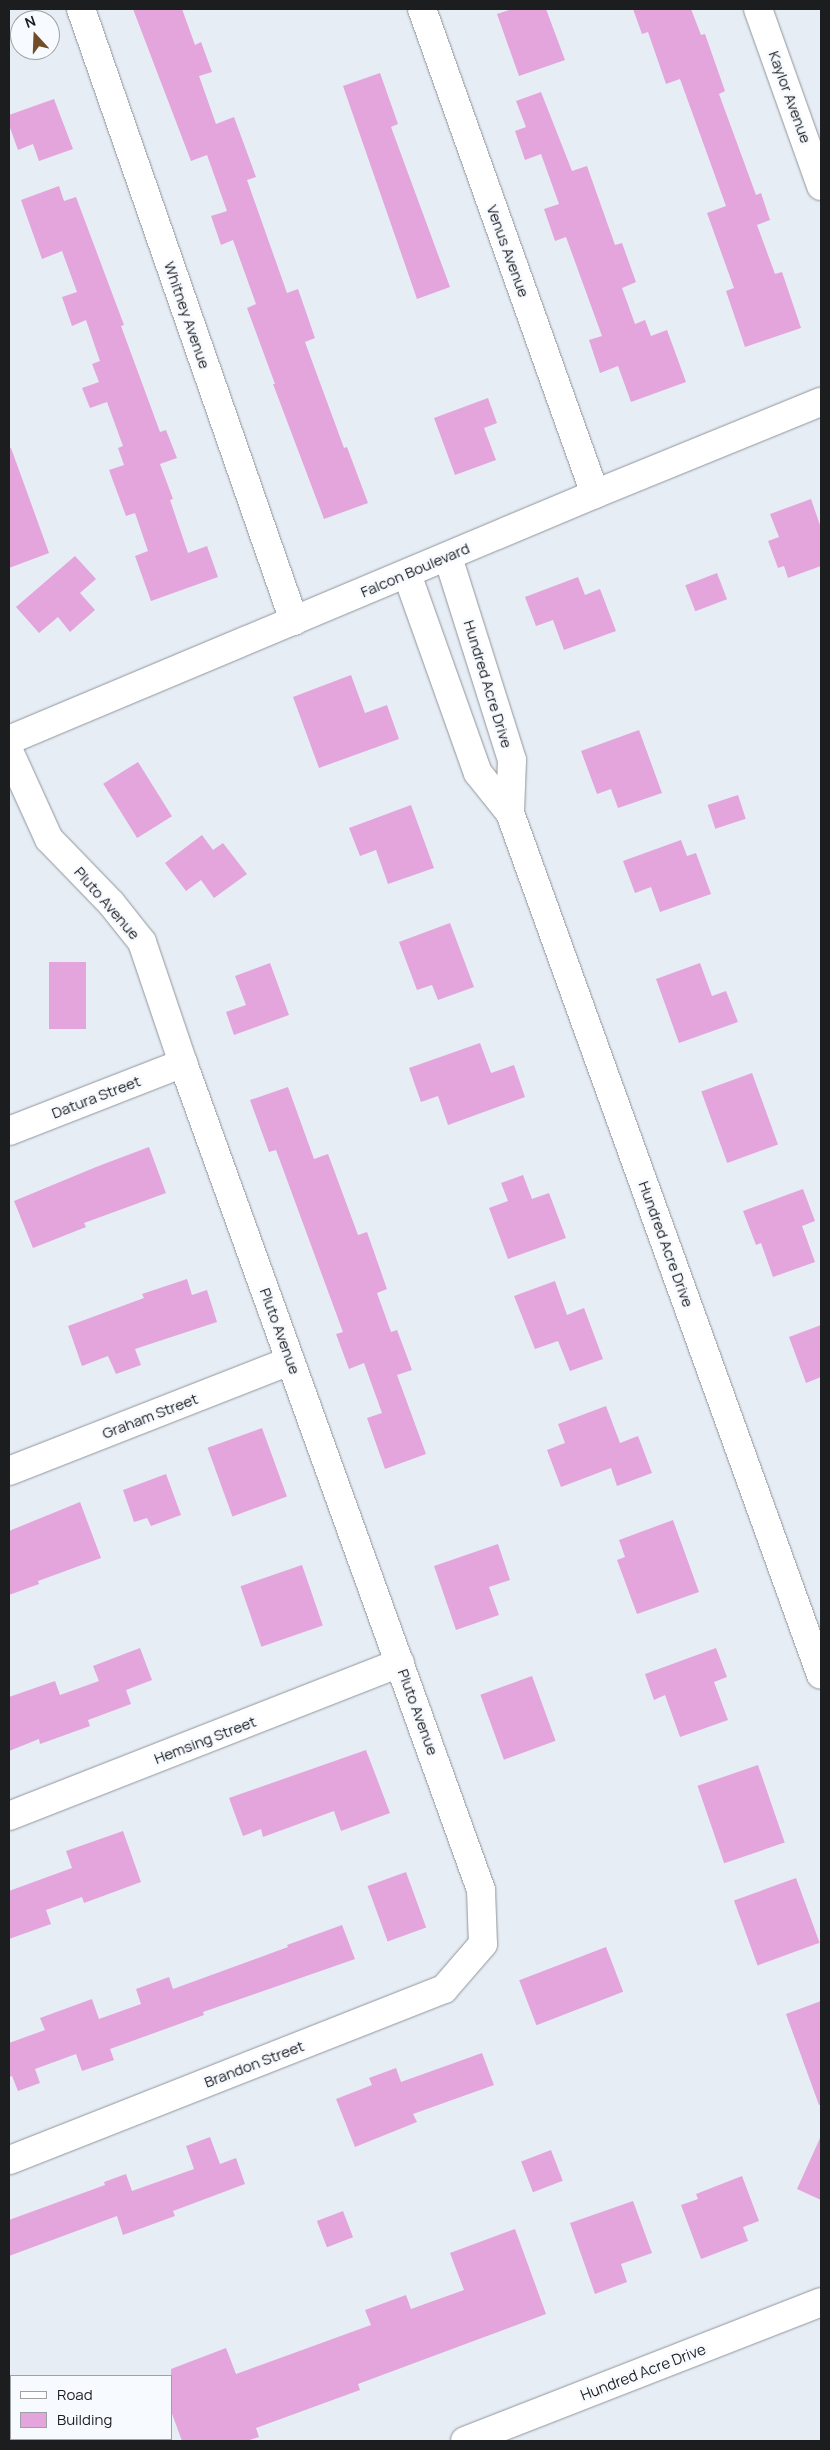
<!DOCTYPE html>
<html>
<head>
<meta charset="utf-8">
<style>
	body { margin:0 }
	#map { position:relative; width:830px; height:2450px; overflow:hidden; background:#e7edf5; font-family:Manrope,sans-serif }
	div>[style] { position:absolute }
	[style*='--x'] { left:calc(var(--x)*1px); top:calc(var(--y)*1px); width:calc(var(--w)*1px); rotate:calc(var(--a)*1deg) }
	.building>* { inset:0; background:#e3a5db; transform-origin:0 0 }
	.roads { filter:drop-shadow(0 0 1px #90959c) drop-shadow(0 0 1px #90959c) }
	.minor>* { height:28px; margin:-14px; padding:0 14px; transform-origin:14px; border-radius:14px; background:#fff }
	span { translate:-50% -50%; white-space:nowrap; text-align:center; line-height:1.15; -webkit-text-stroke:5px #f7faff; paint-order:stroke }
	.street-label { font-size:15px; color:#1b1d1f }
	.frame { position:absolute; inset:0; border:10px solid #1b1d1f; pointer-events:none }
	.legend { position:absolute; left:10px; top:2375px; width:162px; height:65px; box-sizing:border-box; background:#f7faff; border:1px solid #9fa2a5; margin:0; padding:6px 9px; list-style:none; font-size:15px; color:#1b1d1f }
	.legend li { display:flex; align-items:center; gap:10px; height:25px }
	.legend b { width:25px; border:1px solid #9fa2a5 }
	.north { position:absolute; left:10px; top:10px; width:50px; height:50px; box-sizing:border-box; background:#f7faff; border:1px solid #9fa2a5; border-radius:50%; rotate:340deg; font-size:14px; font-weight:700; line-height:20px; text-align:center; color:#1b1d1f }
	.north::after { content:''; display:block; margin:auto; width:18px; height:22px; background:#714d27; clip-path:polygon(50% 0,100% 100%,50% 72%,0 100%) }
</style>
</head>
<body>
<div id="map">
	<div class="building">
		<div style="clip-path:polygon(133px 9px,182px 9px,195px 45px,201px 42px,212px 72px,199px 76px,216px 124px,234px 117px,256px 177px,247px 180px,287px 293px,298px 289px,315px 338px,305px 342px,344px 448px,347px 447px,368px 503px,324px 519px,273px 384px,275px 384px,247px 308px,256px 304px,233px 240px,221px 245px,211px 216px,227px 211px,207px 155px,191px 161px)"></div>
		<div style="clip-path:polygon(512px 9px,546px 9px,565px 60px,519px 76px,497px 14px)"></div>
		<div style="clip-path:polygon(633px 9px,691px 9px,701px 35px,705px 34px,725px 91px,719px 94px,756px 195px,761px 193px,770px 220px,757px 225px,775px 274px,782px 272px,801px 328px,745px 347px,726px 291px,734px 288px,707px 213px,726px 206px,680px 79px,666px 84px,648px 32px,642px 34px)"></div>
		<div style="clip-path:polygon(380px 73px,398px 124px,391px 127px,450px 287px,417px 299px,343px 86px)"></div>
		<div style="clip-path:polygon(541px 92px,572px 171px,587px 166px,615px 245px,622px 243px,636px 282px,622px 288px,635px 324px,645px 320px,651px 336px,667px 330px,686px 382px,631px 402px,618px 366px,600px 373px,589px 340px,602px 336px,566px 237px,555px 241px,544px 209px,559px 204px,541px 154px,525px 160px,515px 131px,526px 127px,516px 101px)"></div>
		<div style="clip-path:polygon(54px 99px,73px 149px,39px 161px,33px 144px,18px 150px,9px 125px,9px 115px)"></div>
		<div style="clip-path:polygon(59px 186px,64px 201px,76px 197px,124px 325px,121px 326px,160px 432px,166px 430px,177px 458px,160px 464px,173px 499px,170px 500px,188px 553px,207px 546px,218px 577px,151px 601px,135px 556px,148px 551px,135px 513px,126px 516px,109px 470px,124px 465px,118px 448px,123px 446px,107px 402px,90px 408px,82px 388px,99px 382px,92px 364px,100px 361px,86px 320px,72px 326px,62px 297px,77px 292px,62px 251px,42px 259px,21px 200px)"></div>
		<div style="clip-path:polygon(488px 398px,497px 423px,484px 428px,496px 460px,455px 475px,434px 418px)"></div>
		<div style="clip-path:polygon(11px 448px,49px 553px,9px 568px,9px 449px)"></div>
		<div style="clip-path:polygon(811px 499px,821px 528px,821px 566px,788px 578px,784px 566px,778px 568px,768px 541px,779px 537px,770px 514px)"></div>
		<div style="clip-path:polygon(75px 556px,96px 579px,80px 593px,95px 610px,70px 632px,58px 617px,39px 633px,16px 607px)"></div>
		<div style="left:717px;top:573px;width:28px;height:34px;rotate:69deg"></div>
		<div style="clip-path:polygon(578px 577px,585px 595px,600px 589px,616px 631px,564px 650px,553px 620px,536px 626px,525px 597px)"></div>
		<div style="clip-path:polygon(351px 675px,365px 713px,387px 705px,399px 739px,319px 768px,293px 697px)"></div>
		<div style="clip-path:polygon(639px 730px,662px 793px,618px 808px,611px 789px,597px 794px,581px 751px)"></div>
		<div style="left:138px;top:762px;width:64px;height:41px;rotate:58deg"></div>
		<div style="left:738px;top:795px;width:25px;height:32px;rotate:72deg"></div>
		<div style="clip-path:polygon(411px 805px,434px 868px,388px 884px,376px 850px,360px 856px,349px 828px)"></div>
		<div style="clip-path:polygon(202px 835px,213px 850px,223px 843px,247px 874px,214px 898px,201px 880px,186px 891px,165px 863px)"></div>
		<div style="clip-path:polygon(681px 840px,687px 856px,696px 853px,711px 894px,660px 912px,651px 887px,635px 893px,623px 861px)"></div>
		<div style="clip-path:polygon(450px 923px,474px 987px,438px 1000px,432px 985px,417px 990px,399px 942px)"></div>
		<div style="left:49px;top:962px;width:37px;height:67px"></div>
		<div style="clip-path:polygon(270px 963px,289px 1015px,234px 1035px,226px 1012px,246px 1005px,235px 976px)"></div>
		<div style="clip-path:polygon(700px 963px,712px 996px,726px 991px,738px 1022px,679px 1043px,656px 979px)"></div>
		<div style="clip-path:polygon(480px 1043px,491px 1073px,514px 1065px,525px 1097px,448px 1125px,438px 1096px,421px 1102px,409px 1068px)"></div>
		<div style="left:752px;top:1073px;width:76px;height:54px;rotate:70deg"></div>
		<div style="clip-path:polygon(288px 1087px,314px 1159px,328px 1154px,358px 1235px,367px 1232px,387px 1289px,377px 1293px,391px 1332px,397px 1330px,412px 1370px,397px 1375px,426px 1454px,385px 1469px,367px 1418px,382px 1413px,364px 1363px,349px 1369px,336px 1334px,343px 1332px,276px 1150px,269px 1152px,250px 1100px)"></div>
		<div style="clip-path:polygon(149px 1147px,166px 1193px,84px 1223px,86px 1227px,33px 1248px,14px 1201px,96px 1167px)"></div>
		<div style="clip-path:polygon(523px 1175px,532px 1199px,549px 1193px,566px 1238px,508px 1259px,489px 1208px,508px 1201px,501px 1183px)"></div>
		<div style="clip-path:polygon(803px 1189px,815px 1221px,802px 1226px,815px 1262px,773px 1277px,761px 1243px,756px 1245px,743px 1211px)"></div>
		<div style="clip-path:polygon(187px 1279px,192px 1295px,207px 1290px,217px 1322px,135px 1349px,141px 1365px,116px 1374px,108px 1356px,82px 1366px,68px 1326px,144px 1298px,142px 1294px)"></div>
		<div style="clip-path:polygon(555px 1281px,567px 1315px,584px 1308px,603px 1359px,570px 1371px,558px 1341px,535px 1349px,514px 1296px)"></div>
		<div style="clip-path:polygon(821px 1325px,821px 1377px,806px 1383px,789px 1337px)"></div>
		<div style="clip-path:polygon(606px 1406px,620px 1443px,638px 1436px,652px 1473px,617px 1486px,611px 1468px,561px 1487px,547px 1450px,565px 1443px,558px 1424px)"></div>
		<div style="left:262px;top:1428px;width:73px;height:58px;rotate:70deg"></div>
		<div style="clip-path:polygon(166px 1474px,181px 1515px,151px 1526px,147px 1518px,134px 1522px,123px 1490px)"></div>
		<div style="clip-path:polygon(80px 1502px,101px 1558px,38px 1581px,39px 1584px,9px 1595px,9px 1531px)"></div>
		<div style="clip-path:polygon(673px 1520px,699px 1592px,637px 1614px,617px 1560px,625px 1557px,619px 1540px)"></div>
		<div style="clip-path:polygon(498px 1544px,510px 1580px,489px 1587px,499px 1615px,456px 1630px,434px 1566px)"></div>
		<div style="left:302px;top:1565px;width:64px;height:65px;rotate:71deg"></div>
		<div style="clip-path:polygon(140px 1648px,152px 1680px,126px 1690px,131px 1704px,88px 1720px,90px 1726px,40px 1744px,39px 1739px,9px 1751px,9px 1697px,55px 1681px,60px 1695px,99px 1681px,93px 1666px)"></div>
		<div style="clip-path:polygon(716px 1648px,727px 1677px,714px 1682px,728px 1720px,680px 1737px,665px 1695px,654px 1700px,645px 1674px)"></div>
		<div style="left:532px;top:1676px;width:69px;height:55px;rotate:70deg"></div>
		<div style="clip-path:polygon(366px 1750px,390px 1813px,341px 1831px,334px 1811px,263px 1837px,261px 1829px,243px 1836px,229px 1798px)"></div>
		<div style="left:758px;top:1765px;width:82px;height:64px;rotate:71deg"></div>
		<div style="clip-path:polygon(123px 1831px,141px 1882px,84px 1903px,82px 1897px,46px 1910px,51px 1924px,9px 1939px,9px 1891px,72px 1868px,66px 1851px)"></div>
		<div style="left:406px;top:1872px;width:59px;height:41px;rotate:70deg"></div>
		<div style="left:796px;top:1878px;width:69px;height:66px;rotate:70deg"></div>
		<div style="clip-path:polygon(342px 1925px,355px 1959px,203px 2012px,204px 2015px,110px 2049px,114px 2060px,82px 2071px,76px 2054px,35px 2069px,40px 2083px,18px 2091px,12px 2076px,9px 2077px,9px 2043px,45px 2030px,40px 2018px,92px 1999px,99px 2019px,141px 2004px,136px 1989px,169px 1977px,173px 1989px,288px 1947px,287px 1945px)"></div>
		<div style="left:606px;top:1947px;width:48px;height:93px;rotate:69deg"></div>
		<div style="clip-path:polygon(821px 2001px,821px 2105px,819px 2105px,786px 2014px)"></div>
		<div style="clip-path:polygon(482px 2053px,494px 2085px,413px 2114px,417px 2122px,355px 2147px,336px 2099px,372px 2085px,369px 2078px,396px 2068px,401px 2082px)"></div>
		<div style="clip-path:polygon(821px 2136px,821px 2200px,797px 2189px)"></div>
		<div style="clip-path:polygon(210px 2137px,220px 2164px,236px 2158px,245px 2184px,173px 2211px,175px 2216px,123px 2235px,117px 2216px,9px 2256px,9px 2220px,105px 2185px,104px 2182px,126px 2174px,132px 2191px,194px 2169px,186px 2146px)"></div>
		<div style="left:551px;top:2150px;width:33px;height:32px;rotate:69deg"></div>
		<div style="clip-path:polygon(742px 2176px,759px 2221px,743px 2227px,748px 2241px,701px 2259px,681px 2205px,698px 2199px,696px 2194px)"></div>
		<div style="clip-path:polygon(633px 2201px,652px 2253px,621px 2264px,627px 2282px,595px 2294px,570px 2223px)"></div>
		<div style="left:343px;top:2211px;width:28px;height:28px;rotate:69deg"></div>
		<div style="clip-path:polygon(515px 2229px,546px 2314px,358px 2384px,360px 2390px,256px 2428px,259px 2437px,246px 2441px,182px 2441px,171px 2411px,171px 2369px,226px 2348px,236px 2374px,371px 2325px,365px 2310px,406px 2295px,411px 2309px,464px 2290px,450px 2253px)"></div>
	</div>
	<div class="roads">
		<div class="minor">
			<div style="--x:81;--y:9;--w:648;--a:70.81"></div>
			<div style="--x:422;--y:9;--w:515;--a:70.37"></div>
			<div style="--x:758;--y:9;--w:188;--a:70.4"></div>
			<div style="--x:448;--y:557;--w:213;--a:72.5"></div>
			<div style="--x:512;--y:760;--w:53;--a:92.2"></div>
			<div style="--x:407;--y:574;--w:211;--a:70.4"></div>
			<div style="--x:478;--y:773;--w:51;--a:51.3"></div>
			<div style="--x:510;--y:813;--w:916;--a:70.16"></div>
			<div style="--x:9;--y:740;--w:636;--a:-22.77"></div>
			<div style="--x:595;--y:494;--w:244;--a:-22.2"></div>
			<div style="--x:9;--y:751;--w:97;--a:65.6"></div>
			<div style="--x:49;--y:839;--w:89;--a:45.9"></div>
			<div style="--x:111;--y:903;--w:50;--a:51.5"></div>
			<div style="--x:142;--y:942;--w:128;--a:71.3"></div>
			<div style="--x:183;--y:1063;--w:879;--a:70.18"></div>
			<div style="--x:481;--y:1890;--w:54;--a:87.9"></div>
			<div style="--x:483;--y:1944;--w:60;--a:130.9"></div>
			<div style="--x:444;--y:1989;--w:467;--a:158.5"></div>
			<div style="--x:9;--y:1131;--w:187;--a:-21.3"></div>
			<div style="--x:9;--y:1471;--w:302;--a:-21.4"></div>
			<div style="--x:9;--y:1816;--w:420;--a:-21.4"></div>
			<div style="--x:465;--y:2441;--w:382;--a:-21.3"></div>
		</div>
	</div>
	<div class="street-label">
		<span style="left:790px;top:97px;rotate:70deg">Kaylor Avenue</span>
		<span style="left:508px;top:251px;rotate:70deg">Venus Avenue</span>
		<span style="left:187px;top:315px;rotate:71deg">Whitney Avenue</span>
		<span style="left:415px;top:570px;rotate:-23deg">Falcon Boulevard</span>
		<span style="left:488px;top:684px;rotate:73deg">Hundred Acre Drive</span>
		<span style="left:107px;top:903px;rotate:49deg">Pluto Avenue</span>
		<span style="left:96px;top:1097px;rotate:-21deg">Datura Street</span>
		<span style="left:666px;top:1244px;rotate:70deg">Hundred Acre Drive</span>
		<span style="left:280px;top:1331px;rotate:70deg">Pluto Avenue</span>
		<span style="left:150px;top:1416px;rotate:-21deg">Graham Street</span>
		<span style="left:418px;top:1712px;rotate:70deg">Pluto Avenue</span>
		<span style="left:205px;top:1740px;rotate:-21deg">Hemsing Street</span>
		<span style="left:254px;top:2064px;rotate:-21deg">Brandon Street</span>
		<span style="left:643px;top:2372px;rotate:-21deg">Hundred Acre Drive</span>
	</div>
	<div class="frame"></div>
	<ul class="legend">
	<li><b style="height:6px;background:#fff"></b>Road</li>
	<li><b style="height:14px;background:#e3a5db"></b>Building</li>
	</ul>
	<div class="north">N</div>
</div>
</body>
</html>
